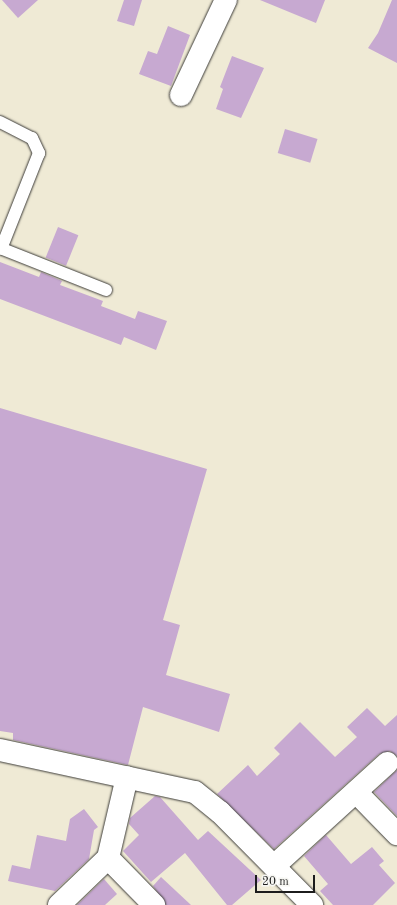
<!DOCTYPE html>
<html>
<head>
<meta charset="utf-8">
<style>
	body { margin:0 }
	#map { position:relative; width:397px; height:905px; overflow:hidden; background:#efead5; font-family:"Old Standard TT",serif }
	div>[style] { position:absolute }
	[style*='--x'] { left:calc(var(--x)*1px); top:calc(var(--y)*1px); width:calc(var(--w)*1px); rotate:calc(var(--a)*1deg) }
	.building>* { inset:0; background:#c7a9d1; transform-origin:0 0 }
	.roads { filter:drop-shadow(0 0 1px #3c3b38) drop-shadow(0 0 1px #3c3b38) }
	.service>* { height:12px; margin:-6px; padding:0 6px; transform-origin:6px; border-radius:6px; background:#fff }
	.minor>* { height:22px; margin:-11px; padding:0 11px; transform-origin:11px; border-radius:11px; background:#fff }
	span { translate:-50% -50%; white-space:nowrap; text-align:center; line-height:1.15; -webkit-text-stroke:4px #f6f6f2; paint-order:stroke }
	.scale { position:absolute; left:255px; top:875px; width:60px; height:18px; box-sizing:border-box; border:2px solid #1c1c1c; border-top:0; padding-left:5px; font-size:12px; line-height:14px; white-space:nowrap; color:#1c1c1c; -webkit-text-stroke:3px #f6f6f2; paint-order:stroke }
</style>
</head>
<body>
<div id="map">
	<div class="building">
		<div style="clip-path:polygon(2px 0,38px 0,18px 18px)"></div>
		<div style="clip-path:polygon(124px 0,142px 0,134px 26px,117px 21px)"></div>
		<div style="clip-path:polygon(260px 0,325px 0,316px 23px)"></div>
		<div style="clip-path:polygon(392px 0,397px 0,397px 63px,368px 48px,378px 33px)"></div>
		<div style="clip-path:polygon(168px 26px,190px 35px,171px 86px,139px 74px,148px 51px,157px 54px)"></div>
		<div style="clip-path:polygon(232px 56px,264px 68px,241px 118px,216px 109px,223px 89px,220px 87px)"></div>
		<div style="left:285px;top:129px;width:34px;height:25px;rotate:17deg"></div>
		<div style="left:58px;top:227px;width:22px;height:33px;rotate:22deg"></div>
		<div style="clip-path:polygon(0 262px,39px 277px,41px 272px,62px 281px,60px 285px,103px 301px,101px 306px,135px 319px,138px 311px,167px 321px,156px 350px,124px 337px,121px 345px,0 299px)"></div>
		<div style="clip-path:polygon(0 408px,207px 469px,163px 620px,180px 625px,166px 675px,230px 694px,219px 732px,143px 707px,128px 765px,13px 740px,13px 733px,0 731px)"></div>
		<div style="clip-path:polygon(367px 708px,385px 726px,397px 715px,397px 756px,390px 751px,379px 754px,274px 849px,217px 794px,248px 765px,257px 776px,280px 754px,274px 748px,300px 722px,335px 757px,357px 737px,347px 727px)"></div>
		<div style="clip-path:polygon(397px 770px,397px 816px,374px 792px)"></div>
		<div style="clip-path:polygon(155px 796px,160px 797px,198px 840px,208px 831px,261px 880px,232px 905px,227px 905px,185px 853px,151px 882px,123px 851px,139px 835px,129px 824px,130px 818px)"></div>
		<div style="clip-path:polygon(84px 809px,98px 827px,94px 830px,89px 859px,55px 891px,8px 881px,12px 865px,30px 869px,37px 835px,66px 841px,70px 819px)"></div>
		<div style="clip-path:polygon(326px 835px,351px 864px,372px 847px,384px 861px,379px 865px,395px 883px,373px 905px,333px 905px,320px 891px,328px 884px,304px 856px)"></div>
		<div style="clip-path:polygon(161px 877px,191px 905px,166px 905px,153px 886px)"></div>
		<div style="clip-path:polygon(104px 879px,117px 894px,105px 905px,77px 905px)"></div>
	</div>
	<div class="roads">
		<div class="service">
			<div style="--x:0;--y:122;--w:36;--a:27"></div>
			<div style="--x:32;--y:138;--w:17;--a:65"></div>
			<div style="--x:39;--y:153;--w:103;--a:111.6"></div>
			<div style="--x:0;--y:248;--w:114;--a:21.6"></div>
		</div>
		<div class="minor">
			<div style="--x:181;--y:95;--w:105;--a:-64.7"></div>
			<div style="--x:0;--y:750;--w:199;--a:12.2"></div>
			<div style="--x:195;--y:792;--w:32;--a:39"></div>
			<div style="--x:220;--y:812;--w:131;--a:45.3"></div>
			<div style="--x:356;--y:792;--w:59;--a:45.7"></div>
			<div style="--x:108;--y:858;--w:66;--a:45.6"></div>
			<div style="--x:274;--y:866;--w:153;--a:-42.3"></div>
			<div style="--x:59;--y:905;--w:68;--a:-43.8"></div>
			<div style="--x:108;--y:858;--w:83;--a:-76.8"></div>
		</div>
	</div>
	<div class="scale">20 m</div>
</div>
</body>
</html>
